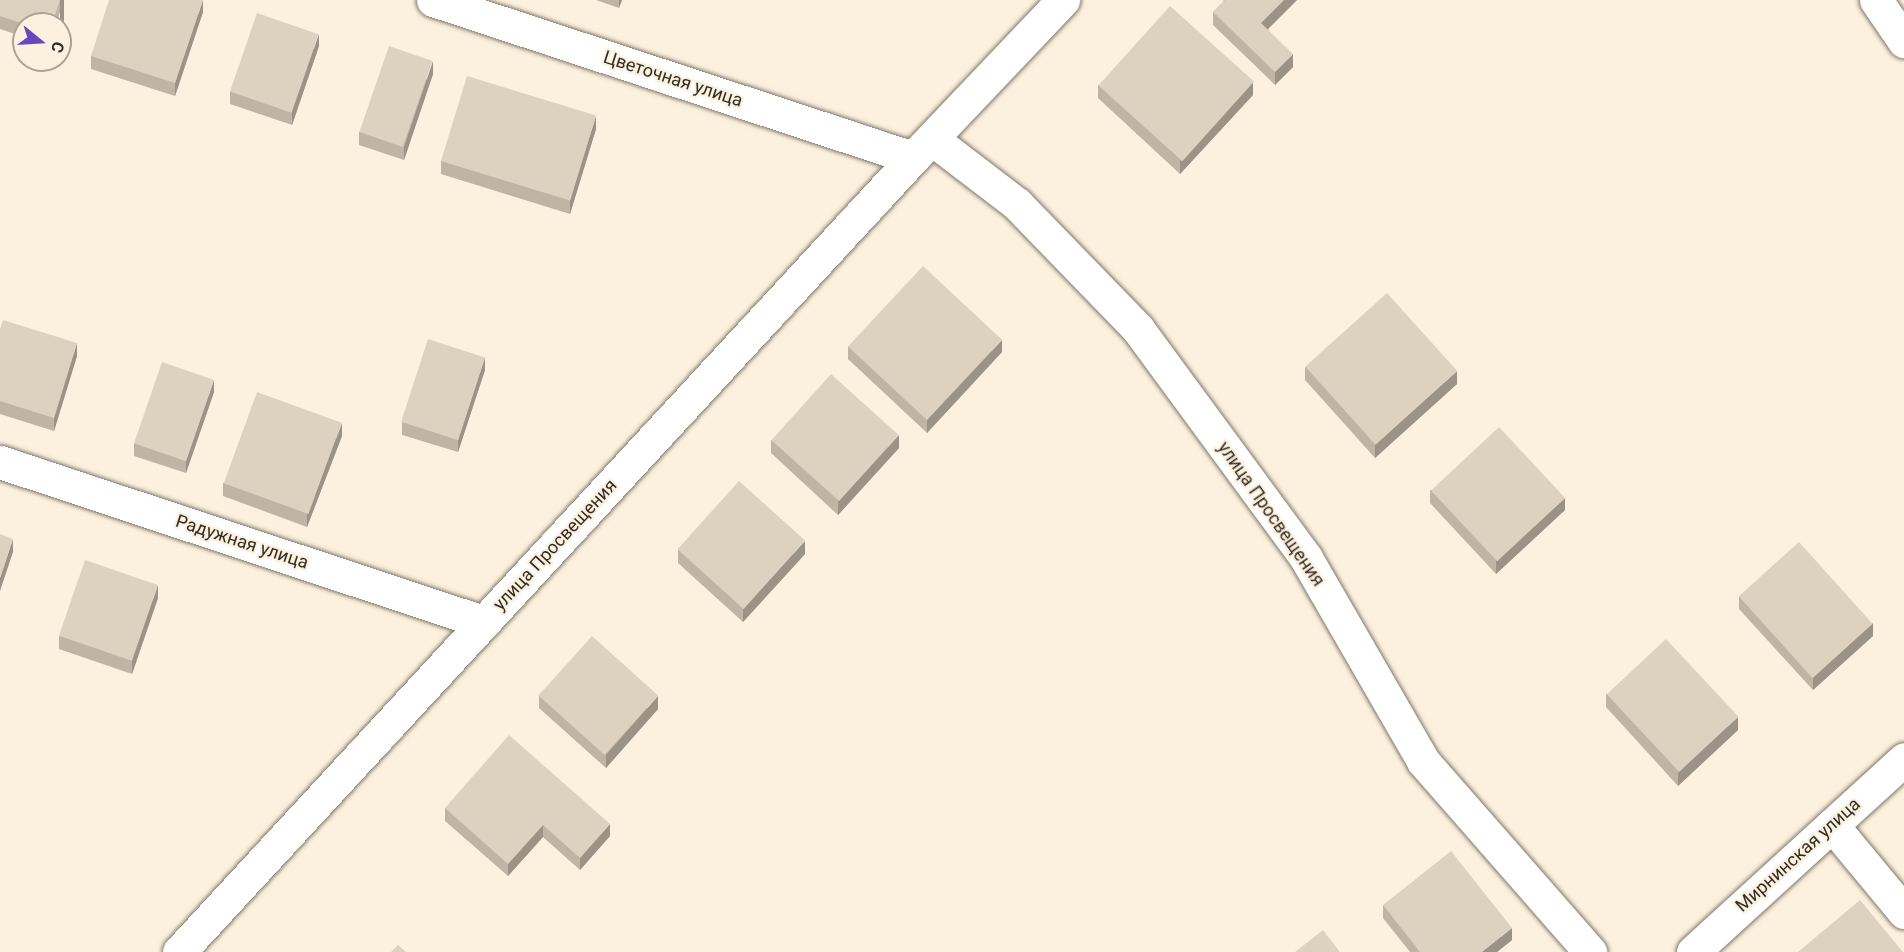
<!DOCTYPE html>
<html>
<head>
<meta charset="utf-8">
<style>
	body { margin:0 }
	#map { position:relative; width:1904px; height:952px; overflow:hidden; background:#fcf1df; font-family:Roboto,sans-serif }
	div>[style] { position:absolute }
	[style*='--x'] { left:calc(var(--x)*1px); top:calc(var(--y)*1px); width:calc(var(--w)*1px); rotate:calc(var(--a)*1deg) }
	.roads { filter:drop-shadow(0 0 2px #817767) drop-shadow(0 0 2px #817767) }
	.minor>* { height:33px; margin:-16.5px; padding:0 16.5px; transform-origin:16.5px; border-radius:16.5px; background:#fff }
	.wall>* { inset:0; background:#beb5a5 }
	.shaded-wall>* { inset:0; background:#9b9386; transform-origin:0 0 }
	.building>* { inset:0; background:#ddd2c0; transform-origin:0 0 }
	span { translate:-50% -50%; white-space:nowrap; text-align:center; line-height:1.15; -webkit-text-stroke:4.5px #fcf1df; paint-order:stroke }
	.street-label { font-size:18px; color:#312d26 }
	.north { position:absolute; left:12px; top:12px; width:60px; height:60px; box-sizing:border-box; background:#fcf1df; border:2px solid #aba395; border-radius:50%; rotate:108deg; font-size:16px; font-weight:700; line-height:24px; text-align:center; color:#312d26 }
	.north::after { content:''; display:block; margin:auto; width:21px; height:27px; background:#6846be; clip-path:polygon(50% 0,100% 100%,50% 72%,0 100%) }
</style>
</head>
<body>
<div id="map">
	<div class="roads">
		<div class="minor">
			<div style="--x:433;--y:0;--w:505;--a:18.22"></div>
			<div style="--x:1876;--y:0;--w:50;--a:55.7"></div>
			<div style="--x:932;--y:139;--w:107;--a:37.4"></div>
			<div style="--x:1017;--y:204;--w:174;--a:45.9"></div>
			<div style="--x:1138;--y:329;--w:284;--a:53.7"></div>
			<div style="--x:1306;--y:558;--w:234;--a:60"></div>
			<div style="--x:1423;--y:761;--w:254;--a:48.8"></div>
			<div style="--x:0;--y:462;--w:509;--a:18.33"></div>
			<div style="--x:1832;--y:825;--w:113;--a:50.4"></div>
			<div style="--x:179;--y:952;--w:1081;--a:-47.25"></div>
			<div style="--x:913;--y:158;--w:218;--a:-46.5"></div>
			<div style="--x:1693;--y:952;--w:286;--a:-42.4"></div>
		</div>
	</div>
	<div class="wall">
		<div style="clip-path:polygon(0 0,64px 0,56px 24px,24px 24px,24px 37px,0 29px)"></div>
		<div style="clip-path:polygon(596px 0,622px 0,619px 8px)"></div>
		<div style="clip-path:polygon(1223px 0,1297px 0,1268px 29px,1293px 67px,1275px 85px,1213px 25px,1213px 12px,1224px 1px)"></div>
		<div style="clip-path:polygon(203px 12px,175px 96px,91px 69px,91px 56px)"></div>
		<div style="clip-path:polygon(319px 46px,292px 125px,230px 104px,230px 91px)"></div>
		<div style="clip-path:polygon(433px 74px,404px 160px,359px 145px,359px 132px)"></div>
		<div style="clip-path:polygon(1098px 85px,1253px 95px,1180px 174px,1098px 98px)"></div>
		<div style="clip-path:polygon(596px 129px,570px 214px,441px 174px,441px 161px)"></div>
		<div style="clip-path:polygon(0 329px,77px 356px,54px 431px,0 414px)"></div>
		<div style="clip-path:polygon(848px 346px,1002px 352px,927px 433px,848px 359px)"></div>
		<div style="clip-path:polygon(1305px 367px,1457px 384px,1375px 458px,1305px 380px)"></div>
		<div style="clip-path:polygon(485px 370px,458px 452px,402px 435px,402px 422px)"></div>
		<div style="clip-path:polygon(214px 392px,186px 473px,134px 456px,134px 443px)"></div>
		<div style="clip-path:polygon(342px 436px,307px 527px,223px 496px,223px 483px)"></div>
		<div style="clip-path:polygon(771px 440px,899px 448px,838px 515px,771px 453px)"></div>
		<div style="clip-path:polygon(1430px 490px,1565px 510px,1496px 574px,1430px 503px)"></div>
		<div style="clip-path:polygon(678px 550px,805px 554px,743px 622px,678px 563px)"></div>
		<div style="clip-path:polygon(1739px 596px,1873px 636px,1813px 690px,1739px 609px)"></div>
		<div style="clip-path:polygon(158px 598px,132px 674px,59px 649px,59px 636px)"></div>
		<div style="clip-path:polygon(1606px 694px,1738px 730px,1678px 786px,1606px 707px)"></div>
		<div style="clip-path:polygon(539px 696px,658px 709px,606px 768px,539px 708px)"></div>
		<div style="clip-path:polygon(445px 808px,610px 836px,580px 870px,543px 837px,508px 876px,445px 821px)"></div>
		<div style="clip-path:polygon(1383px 905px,1512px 940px,1497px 952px,1410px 952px,1383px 918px)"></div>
	</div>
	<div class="shaded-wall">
		<div style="left:60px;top:0;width:4px;height:25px"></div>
		<div style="clip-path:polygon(203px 0,203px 12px,175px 96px,175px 83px)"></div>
		<div style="clip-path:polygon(619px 0,622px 0,619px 8px)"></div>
		<div style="clip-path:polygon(1284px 0,1297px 0,1261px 36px,1261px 23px)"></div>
		<div style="clip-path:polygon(319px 34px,319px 46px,292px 125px,292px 112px)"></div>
		<div style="clip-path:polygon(1293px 54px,1293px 67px,1275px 85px,1275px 72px)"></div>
		<div style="clip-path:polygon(433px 61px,433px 74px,404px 160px,404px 147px)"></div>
		<div style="clip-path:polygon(1253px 82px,1253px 95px,1180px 174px,1180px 161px)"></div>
		<div style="clip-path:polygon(596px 116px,596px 129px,570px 214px,570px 201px)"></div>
		<div style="clip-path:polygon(1002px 340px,1002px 352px,927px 433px,927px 420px)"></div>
		<div style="clip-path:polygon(77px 343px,77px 356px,54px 431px,54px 418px)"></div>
		<div style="clip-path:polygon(485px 357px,485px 370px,458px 452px,458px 440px)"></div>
		<div style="clip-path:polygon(1457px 371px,1457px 384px,1375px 458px,1375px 445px)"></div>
		<div style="clip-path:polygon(214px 380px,214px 392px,186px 473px,186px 461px)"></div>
		<div style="clip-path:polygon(342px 423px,342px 436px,307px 527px,307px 515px)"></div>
		<div style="clip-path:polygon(899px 435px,899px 448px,838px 515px,838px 502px)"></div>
		<div style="clip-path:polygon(1565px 498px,1565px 510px,1496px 574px,1496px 561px)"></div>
		<div style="clip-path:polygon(13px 539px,13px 552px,0 591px,0 578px)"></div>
		<div style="clip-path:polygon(805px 541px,805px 554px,743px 622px,743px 609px)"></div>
		<div style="clip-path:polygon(158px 585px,158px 598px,132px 674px,132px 661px)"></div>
		<div style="clip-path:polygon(1873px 623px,1873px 636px,1813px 690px,1813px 678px)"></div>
		<div style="clip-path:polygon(658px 696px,658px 709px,606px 768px,606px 755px)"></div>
		<div style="clip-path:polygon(1738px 717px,1738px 730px,1678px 786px,1678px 773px)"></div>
		<div style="clip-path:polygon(610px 824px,610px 836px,580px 870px,580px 858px)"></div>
		<div style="clip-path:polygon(543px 825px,543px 837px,508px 876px,508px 864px)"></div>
		<div style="clip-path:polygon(1512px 928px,1512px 940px,1497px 952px,1482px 952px)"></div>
	</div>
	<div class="building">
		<div style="clip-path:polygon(0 0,60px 0,52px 24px,24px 24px,0 16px)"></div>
		<div style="clip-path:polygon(109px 0,203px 0,175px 83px,91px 56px)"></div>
		<div style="clip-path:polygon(1225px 0,1284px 0,1261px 23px,1293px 54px,1275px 72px,1213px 12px)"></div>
		<div style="left:1170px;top:6px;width:113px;height:107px;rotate:42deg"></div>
		<div style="left:257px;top:13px;width:65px;height:83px;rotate:19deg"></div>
		<div style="left:389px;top:46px;width:46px;height:91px;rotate:19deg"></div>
		<div style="left:467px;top:76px;width:135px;height:89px;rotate:17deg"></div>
		<div style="left:923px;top:266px;width:108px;height:110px;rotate:43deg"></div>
		<div style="left:1387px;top:293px;width:105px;height:110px;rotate:48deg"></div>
		<div style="clip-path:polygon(3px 320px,77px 343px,54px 418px,0 401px,0 329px)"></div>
		<div style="left:428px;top:339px;width:60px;height:87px;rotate:18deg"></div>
		<div style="left:162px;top:362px;width:55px;height:86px;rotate:19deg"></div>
		<div style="left:831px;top:374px;width:91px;height:89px;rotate:42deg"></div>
		<div style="left:257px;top:392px;width:90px;height:97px;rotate:20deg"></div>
		<div style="left:1499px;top:427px;width:97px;height:93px;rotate:47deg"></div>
		<div style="left:739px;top:481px;width:89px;height:92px;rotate:42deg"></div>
		<div style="clip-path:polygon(0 534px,13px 539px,0 578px)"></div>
		<div style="left:1799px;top:542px;width:110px;height:81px;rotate:48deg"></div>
		<div style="left:85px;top:560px;width:77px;height:80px;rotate:19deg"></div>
		<div style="left:592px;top:636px;width:89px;height:80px;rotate:42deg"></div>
		<div style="left:1666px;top:639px;width:106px;height:81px;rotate:47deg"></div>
		<div style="clip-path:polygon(509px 735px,610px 824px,580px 858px,543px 825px,508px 864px,445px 808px)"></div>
		<div style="clip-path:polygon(1451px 851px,1512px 928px,1482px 952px,1420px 952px,1383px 905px)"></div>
		<div style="clip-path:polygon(1860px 900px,1903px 952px,1798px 952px)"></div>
		<div style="clip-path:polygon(1323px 930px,1340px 952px,1295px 952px)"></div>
		<div style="clip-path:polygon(398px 945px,406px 952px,391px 952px)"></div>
	</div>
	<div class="street-label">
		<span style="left:673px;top:79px;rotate:18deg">Цветочная улица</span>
		<span style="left:1271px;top:514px;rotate:55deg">улица Просвещения</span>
		<span style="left:242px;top:542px;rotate:18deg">Радужная улица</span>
		<span style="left:555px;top:545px;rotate:-47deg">улица Просвещения</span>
		<span style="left:1798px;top:855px;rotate:-42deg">Мирнинская улица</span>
	</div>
	<div class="north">С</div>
</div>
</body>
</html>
